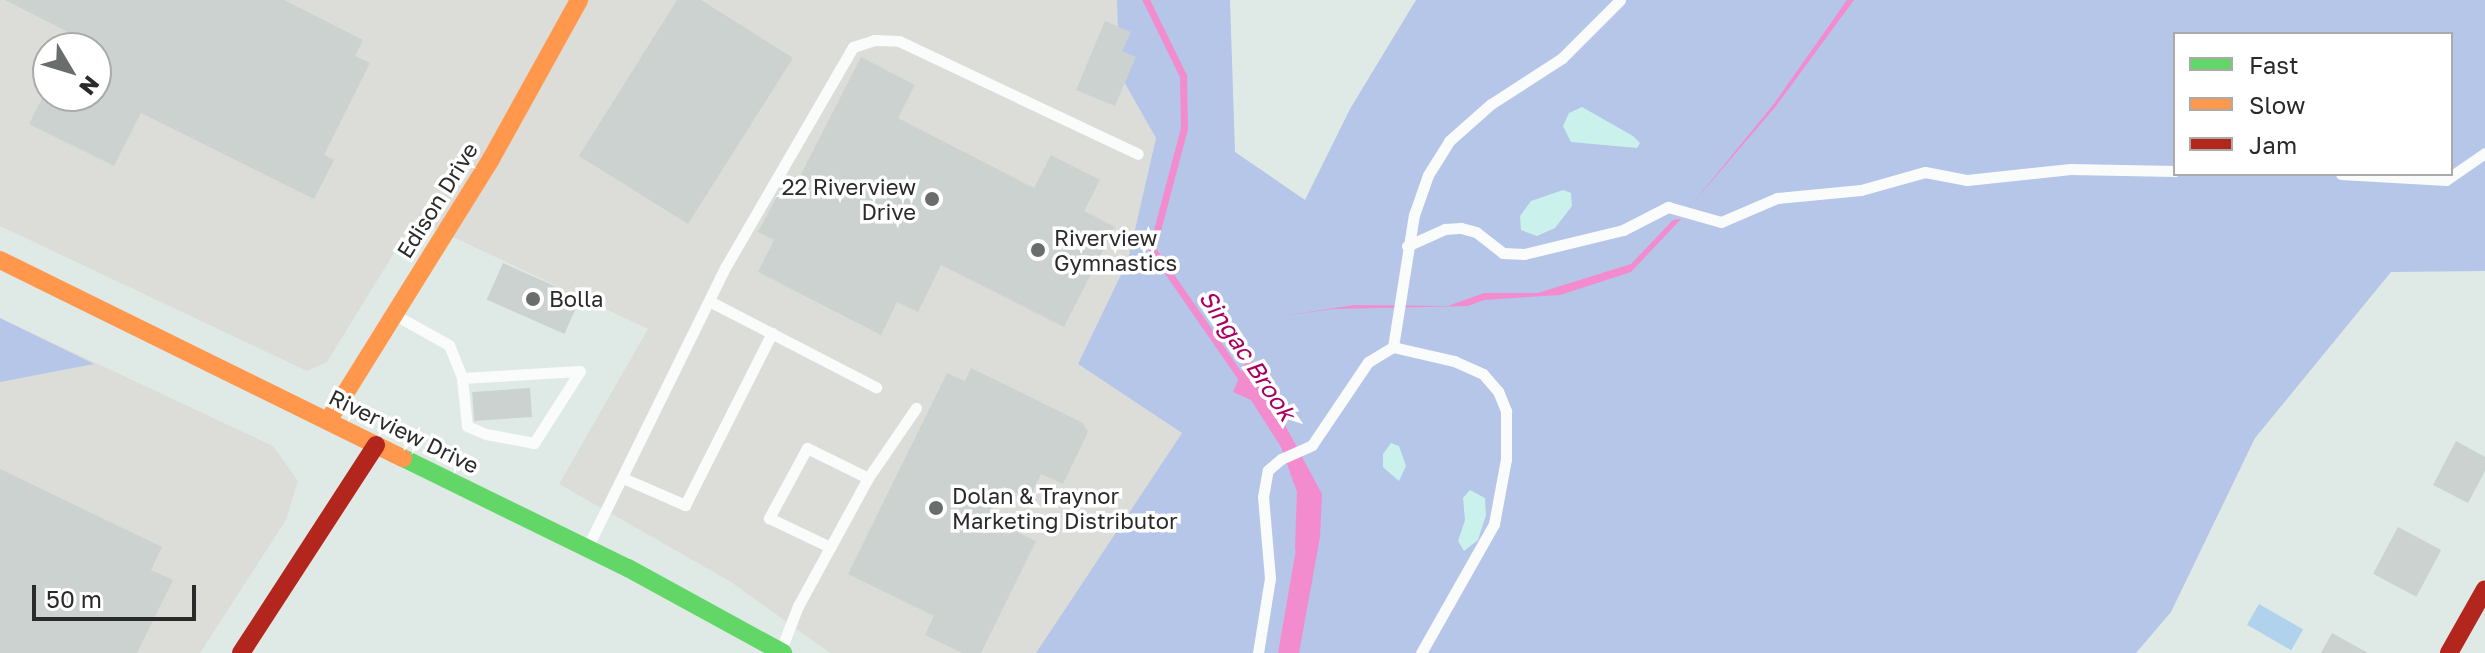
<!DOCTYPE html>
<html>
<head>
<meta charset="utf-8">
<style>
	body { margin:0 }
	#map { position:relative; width:2485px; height:653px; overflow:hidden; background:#dfeae6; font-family:"Golos Text",sans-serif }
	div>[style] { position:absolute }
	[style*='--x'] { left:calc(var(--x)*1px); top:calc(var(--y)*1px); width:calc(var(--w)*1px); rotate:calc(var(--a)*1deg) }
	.industrial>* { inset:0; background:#dcddd9 }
	.green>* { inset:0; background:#b5c6e8 }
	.sand>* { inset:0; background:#cbf1ed }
	.pitch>* { inset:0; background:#b1d2ed; transform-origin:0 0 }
	.water>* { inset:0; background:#f28ccf }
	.stream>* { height:7px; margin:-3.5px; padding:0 3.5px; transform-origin:3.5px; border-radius:3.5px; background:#f28ccf }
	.building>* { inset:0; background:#cbd2d0; transform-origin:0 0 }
	.lane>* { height:11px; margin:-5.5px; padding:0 5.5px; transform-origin:5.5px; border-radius:5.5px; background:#fafcfb }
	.fast>* { height:18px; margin:-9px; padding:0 9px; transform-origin:9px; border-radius:9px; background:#63d668 }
	.slow>* { height:18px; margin:-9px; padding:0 9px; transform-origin:9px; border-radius:9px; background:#ff974d }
	.jam>* { height:18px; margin:-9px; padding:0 9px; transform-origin:9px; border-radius:9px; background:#b3261e }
	.dots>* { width:22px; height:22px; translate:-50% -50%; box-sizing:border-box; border:4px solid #fff; border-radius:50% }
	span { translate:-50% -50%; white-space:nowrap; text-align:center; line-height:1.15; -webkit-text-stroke:7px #fff; paint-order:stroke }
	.poi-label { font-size:22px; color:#2a2a2a }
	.right { translate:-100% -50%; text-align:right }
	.left { translate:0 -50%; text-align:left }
	.street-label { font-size:22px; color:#2a2a2a }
	.water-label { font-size:24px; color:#a90060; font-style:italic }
	.legend { position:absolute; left:2173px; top:32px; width:280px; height:144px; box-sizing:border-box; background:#fff; border:2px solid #aaa; margin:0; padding:10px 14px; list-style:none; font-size:24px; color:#2a2a2a }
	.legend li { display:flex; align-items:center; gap:16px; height:40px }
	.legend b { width:40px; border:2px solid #aaa }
	.north { position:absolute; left:32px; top:32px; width:80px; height:80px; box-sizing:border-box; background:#fff; border:2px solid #aaa; border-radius:50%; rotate:128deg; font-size:22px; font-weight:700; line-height:32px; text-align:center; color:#2a2a2a }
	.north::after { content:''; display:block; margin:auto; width:28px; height:36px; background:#696d6c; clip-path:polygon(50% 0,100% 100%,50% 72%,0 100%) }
	.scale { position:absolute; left:32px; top:585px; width:164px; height:36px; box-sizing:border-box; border:4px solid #2a2a2a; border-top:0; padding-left:10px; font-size:24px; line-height:28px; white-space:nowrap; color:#2a2a2a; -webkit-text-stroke:6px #fff; paint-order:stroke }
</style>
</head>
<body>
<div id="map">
	<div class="industrial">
		<div style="clip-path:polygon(evenodd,0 0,1117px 0,1119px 73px,1156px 138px,1128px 260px,1078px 364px,1182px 433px,1036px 653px,830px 653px,731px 582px,559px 484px,648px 329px,415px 219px,327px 362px,307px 371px,0 226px,0 0,48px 48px,96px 48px,96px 96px,48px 96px,48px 48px)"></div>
		<div style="clip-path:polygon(0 318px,273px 446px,298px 481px,286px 520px,200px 653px,0 653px)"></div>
	</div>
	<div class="green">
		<div style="clip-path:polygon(evenodd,1117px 0,1230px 0,1235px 152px,1305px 200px,1350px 109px,1416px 0,2485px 0,2485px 271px,2391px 272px,2255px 438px,2171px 612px,2136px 653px,1036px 653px,1182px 433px,1078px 364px,1128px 260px,1156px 138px,1119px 73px,1117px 0,2175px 34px,2451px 34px,2451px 174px,2175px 174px,2175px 34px)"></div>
		<div style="clip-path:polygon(0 318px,94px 364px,0 382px)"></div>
	</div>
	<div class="sand">
		<div style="clip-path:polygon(1582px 107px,1633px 136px,1640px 143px,1637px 148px,1571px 142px,1563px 126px,1569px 113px)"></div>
		<div style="clip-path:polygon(1563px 190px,1571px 193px,1572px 206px,1555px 228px,1537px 236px,1521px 230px,1520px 216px,1531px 201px)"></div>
		<div style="clip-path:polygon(1391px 443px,1399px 446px,1406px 466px,1399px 481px,1383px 467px,1383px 454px)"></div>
		<div style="clip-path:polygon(1470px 490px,1485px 498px,1486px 515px,1478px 540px,1464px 551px,1458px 541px,1465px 520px,1463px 498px)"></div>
	</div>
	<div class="pitch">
		<div style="left:2259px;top:604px;width:51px;height:24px;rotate:30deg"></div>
	</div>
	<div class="water">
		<div style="clip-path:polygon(1847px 0,1854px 0,1776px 106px,1693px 203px,1773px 105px)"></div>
		<div style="clip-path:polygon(1681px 219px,1631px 272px,1560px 295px,1484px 300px,1468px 306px,1334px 309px,1282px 316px,1355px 305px,1448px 306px,1484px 293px,1538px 293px,1631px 264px,1673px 220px)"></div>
		<div style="clip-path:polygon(1248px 356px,1322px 494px,1320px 537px,1299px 653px,1278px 653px,1303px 509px,1281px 447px,1251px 400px,1233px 392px)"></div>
	</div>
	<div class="stream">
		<div style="--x:1146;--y:0;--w:85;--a:64"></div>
		<div style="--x:1183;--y:76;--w:52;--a:88.9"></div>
		<div style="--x:1184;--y:128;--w:125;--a:104.8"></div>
		<div style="--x:1152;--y:249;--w:162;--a:55.3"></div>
		<div style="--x:1298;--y:548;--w:56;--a:-88"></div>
	</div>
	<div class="building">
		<div style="clip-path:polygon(5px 0,284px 0,363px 40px,355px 56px,370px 63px,324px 155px,334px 160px,314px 199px,141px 113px,114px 166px,29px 124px,43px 96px,96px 96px,96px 48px,67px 48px,74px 35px)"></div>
		<div style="clip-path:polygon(677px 0,701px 0,793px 58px,688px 224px,579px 156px)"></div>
		<div style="clip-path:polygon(1105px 21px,1131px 32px,1122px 51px,1136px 57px,1115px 106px,1076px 90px)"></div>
		<div style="clip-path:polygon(861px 57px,915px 85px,898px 118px,1034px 188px,1051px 155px,1100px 180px,1084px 211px,1115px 227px,1064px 327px,941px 265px,918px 312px,897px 302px,881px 335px,758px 272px,774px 240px,758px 232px,785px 181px,795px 186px)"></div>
		<div style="left:503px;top:263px;width:85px;height:40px;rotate:24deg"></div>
		<div style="clip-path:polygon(971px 368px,1083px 423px,1088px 432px,1063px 484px,1041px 474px,1029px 499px,1003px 486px,988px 518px,1036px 541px,981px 653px,962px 653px,925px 635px,934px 616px,848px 574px,947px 373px,965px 381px)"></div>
		<div style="left:530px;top:388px;width:29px;height:58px;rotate:86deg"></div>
		<div style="clip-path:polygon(2456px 441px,2485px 457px,2485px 471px,2468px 503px,2433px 485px)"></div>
		<div style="clip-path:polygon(0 469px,162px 547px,151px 570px,173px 580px,137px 653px,0 653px)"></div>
		<div style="left:2398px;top:527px;width:49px;height:53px;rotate:28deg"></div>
		<div style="clip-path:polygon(2332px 633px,2368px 653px,2321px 653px)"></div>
	</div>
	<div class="lane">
		<div style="--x:2341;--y:174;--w:105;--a:3.3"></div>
		<div style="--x:2446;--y:180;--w:47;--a:-34.7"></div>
		<div style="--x:1407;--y:246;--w:42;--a:-24.1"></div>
		<div style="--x:1445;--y:229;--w:16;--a:-4"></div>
		<div style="--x:1461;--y:228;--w:16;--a:15"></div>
		<div style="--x:1476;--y:232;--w:34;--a:38"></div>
		<div style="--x:1503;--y:253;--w:21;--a:3"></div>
		<div style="--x:1524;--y:254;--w:102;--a:-13.6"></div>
		<div style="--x:1623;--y:230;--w:51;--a:-27.1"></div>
		<div style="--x:1668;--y:207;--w:55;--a:15.8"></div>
		<div style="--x:1721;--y:222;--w:61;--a:-23.2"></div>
		<div style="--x:1777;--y:198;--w:84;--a:-5.4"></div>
		<div style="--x:1861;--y:190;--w:66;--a:-15.7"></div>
		<div style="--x:1925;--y:172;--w:43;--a:10.8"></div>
		<div style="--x:1967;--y:180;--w:104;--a:-6.1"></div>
		<div style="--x:2070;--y:169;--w:105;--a:1.1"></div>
		<div style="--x:711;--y:302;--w:186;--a:27.3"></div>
		<div style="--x:395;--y:315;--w:62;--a:29.1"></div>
		<div style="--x:449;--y:345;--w:35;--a:68"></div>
		<div style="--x:462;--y:378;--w:48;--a:84.1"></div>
		<div style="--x:467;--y:426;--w:21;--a:23"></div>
		<div style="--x:486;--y:434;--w:49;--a:10.6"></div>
		<div style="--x:534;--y:443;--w:85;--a:-57.4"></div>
		<div style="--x:580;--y:371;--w:118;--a:176.6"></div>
		<div style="--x:1393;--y:347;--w:134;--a:-81"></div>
		<div style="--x:1414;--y:215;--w:42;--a:-70.7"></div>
		<div style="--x:1428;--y:175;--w:40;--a:-58"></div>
		<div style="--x:1449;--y:141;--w:56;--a:-41.4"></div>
		<div style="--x:1491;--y:104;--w:85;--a:-32.9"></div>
		<div style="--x:1562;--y:58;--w:82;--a:-45"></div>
		<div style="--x:623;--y:478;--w:68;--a:23.5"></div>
		<div style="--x:685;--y:505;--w:193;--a:-63.2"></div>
		<div style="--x:868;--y:478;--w:85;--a:-55.6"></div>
		<div style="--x:589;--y:544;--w:310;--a:-63.8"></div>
		<div style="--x:726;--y:266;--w:253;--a:-59.9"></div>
		<div style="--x:853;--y:47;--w:22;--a:-18"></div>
		<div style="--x:874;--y:40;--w:25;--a:2"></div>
		<div style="--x:899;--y:41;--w:264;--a:25.3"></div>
		<div style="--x:782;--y:647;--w:44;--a:-68.7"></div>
		<div style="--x:798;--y:606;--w:146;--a:-61.3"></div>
		<div style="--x:868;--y:478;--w:68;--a:-153.8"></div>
		<div style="--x:807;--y:448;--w:80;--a:118.5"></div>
		<div style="--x:769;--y:518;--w:68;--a:25.4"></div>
		<div style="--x:1258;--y:653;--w:76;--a:-80.9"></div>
		<div style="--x:1270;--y:578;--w:81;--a:-94.9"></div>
		<div style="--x:1263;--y:497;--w:27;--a:-80"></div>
		<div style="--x:1268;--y:470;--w:17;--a:-40"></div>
		<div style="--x:1281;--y:459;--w:34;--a:-24"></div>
		<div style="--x:1312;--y:445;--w:100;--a:-56"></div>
		<div style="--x:1368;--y:362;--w:29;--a:-31"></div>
		<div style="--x:1393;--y:347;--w:63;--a:12.9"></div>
		<div style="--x:1454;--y:361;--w:32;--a:24"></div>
		<div style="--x:1483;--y:374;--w:23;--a:49"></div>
		<div style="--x:1498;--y:391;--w:22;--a:68"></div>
		<div style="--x:1506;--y:411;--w:48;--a:90"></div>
		<div style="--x:1506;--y:459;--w:66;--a:100.5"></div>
		<div style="--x:1494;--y:524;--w:148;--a:119.5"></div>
	</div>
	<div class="fast">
		<div style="--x:403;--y:458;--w:250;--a:26.1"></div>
		<div style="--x:628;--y:568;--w:177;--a:28.7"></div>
	</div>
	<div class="slow">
		<div style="--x:0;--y:260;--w:449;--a:26.2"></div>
		<div style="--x:328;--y:421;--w:309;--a:-58.1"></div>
		<div style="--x:491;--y:159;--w:182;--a:-61"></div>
	</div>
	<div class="jam">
		<div style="--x:241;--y:653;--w:248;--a:-57"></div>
		<div style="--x:2449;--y:653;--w:73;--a:-60.6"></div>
	</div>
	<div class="dots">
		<div style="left:932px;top:199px;background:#696d6c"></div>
		<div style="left:1038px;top:250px;background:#696d6c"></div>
		<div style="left:533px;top:299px;background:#696d6c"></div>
		<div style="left:936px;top:508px;background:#696d6c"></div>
	</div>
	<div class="poi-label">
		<span class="right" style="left:916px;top:199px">22 Riverview<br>Drive</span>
		<span class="left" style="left:1054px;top:250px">Riverview<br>Gymnastics</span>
		<span class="left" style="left:549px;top:299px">Bolla</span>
		<span class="left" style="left:952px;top:508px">Dolan &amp; Traynor<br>Marketing Distributor</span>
	</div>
	<div class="street-label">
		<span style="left:437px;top:200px;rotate:-58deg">Edison Drive</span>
		<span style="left:404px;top:431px;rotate:26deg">Riverview Drive</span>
	</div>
	<div class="water-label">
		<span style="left:1248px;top:355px;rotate:56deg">Singac Brook</span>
	</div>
	<ul class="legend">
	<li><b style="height:10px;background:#63d668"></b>Fast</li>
	<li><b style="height:10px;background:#ff974d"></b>Slow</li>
	<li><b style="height:10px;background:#b3261e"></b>Jam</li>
	</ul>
	<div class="north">N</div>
	<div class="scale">50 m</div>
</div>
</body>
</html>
